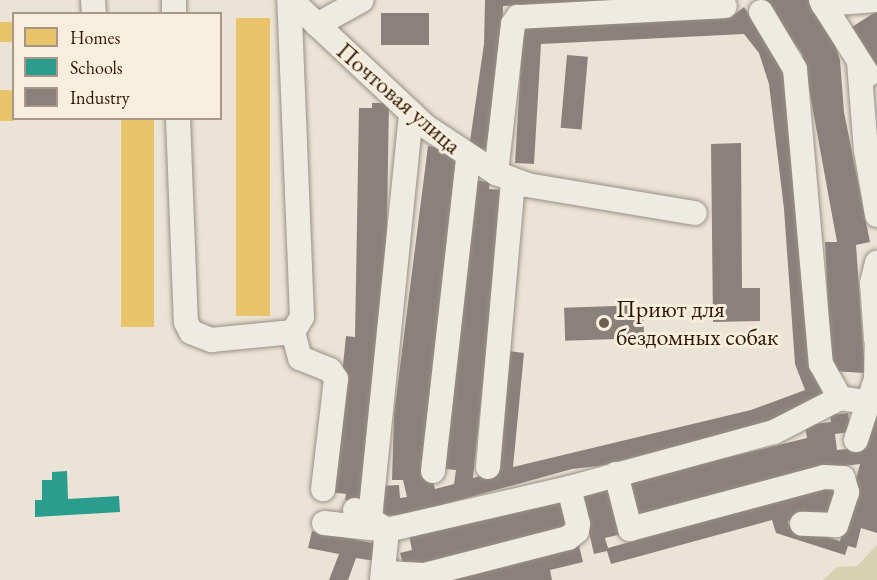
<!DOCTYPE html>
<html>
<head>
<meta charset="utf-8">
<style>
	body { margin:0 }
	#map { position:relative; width:877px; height:580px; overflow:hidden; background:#ebe3d5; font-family:"EB Garamond",serif }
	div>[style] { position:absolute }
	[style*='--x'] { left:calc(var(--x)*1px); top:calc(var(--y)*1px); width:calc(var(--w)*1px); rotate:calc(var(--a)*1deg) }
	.green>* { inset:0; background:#d5d1b1 }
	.homes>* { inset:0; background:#e9c46a; transform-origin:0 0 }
	.schools>* { inset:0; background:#2a9d8f }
	.industry>* { inset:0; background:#8a817c; transform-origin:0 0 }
	.roads { filter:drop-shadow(0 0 2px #988f85) drop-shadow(0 0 2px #988f85) }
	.minor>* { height:24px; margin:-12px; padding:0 12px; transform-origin:12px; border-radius:12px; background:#eeebe3 }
	.dots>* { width:16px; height:16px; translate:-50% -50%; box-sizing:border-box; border:3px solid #f7eede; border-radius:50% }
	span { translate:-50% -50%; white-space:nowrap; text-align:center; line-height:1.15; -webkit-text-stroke:6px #f7eede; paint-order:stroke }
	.street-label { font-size:24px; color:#311503 }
	.poi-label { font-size:24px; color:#311503 }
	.left { translate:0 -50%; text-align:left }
	.legend { position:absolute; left:12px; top:12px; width:210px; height:108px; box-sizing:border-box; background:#f7eede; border:2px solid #a89786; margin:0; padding:8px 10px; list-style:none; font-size:18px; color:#311503 }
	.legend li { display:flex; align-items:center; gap:12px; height:30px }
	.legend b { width:30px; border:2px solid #a89786 }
</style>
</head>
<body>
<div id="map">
	<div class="green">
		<div style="clip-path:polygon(877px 545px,877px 580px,823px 580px,837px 567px,857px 566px)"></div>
	</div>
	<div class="homes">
		<div style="left:236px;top:18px;width:34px;height:298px"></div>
		<div style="left:0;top:22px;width:14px;height:20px"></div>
		<div style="left:0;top:90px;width:14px;height:31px"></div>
		<div style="left:121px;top:118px;width:33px;height:209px"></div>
	</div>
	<div class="schools">
		<div style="clip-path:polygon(67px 471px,68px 499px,119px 496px,120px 512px,35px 517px,35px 500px,42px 500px,42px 480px,52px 480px,52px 472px)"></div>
	</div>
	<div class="industry">
		<div style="clip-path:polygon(485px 0,649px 0,649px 2px,503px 6px,502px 45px,486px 150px,469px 148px,484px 44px)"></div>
		<div style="clip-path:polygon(763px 0,810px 0,832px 35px,840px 60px,844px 112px,870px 242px,856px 245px,865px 373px,831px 371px,825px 242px,837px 242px,805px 67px,802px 54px)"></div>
		<div style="clip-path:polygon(744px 7px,782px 63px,831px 398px,757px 426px,599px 466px,572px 469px,409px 514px,384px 516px,381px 486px,399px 485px,400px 498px,407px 497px,403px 480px,392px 480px,394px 414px,428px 146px,438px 147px,459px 164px,432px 477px,435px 489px,454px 484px,456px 470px,446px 469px,446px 446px,472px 180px,490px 182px,489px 189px,503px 190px,473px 478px,496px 472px,507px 351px,524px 353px,513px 467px,751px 410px,805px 390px,795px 364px,784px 209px,769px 84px,759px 53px,744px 34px,541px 44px,534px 164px,515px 163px,523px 27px,731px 17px)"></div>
		<div style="clip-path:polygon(877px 11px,877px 66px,852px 27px)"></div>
		<div style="left:381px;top:13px;width:48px;height:32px"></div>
		<div style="left:567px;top:55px;width:21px;height:73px;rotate:5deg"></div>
		<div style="clip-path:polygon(372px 103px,389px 103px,385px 335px,362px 502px,345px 500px,346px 494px,330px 492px,346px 336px,355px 337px,359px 108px,372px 108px)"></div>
		<div style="clip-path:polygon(741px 143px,742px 288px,760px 288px,760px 321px,713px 322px,711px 144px)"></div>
		<div style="left:643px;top:305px;width:33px;height:79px;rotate:88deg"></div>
		<div style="clip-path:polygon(877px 404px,877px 533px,861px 528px,856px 548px,848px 546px,845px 555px,776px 533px,772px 520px,611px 564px,607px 551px,594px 554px,579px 489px,610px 482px,622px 534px,605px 538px,608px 548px,832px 486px,838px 510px,788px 521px,789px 525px,840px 541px,860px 464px,811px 470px,636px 516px,627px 482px,807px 438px,805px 425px,831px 422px,830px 415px,848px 413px,851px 432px,835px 434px,837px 450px,865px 447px)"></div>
		<div style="clip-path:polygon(562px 497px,570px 527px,404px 568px,400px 553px,412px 550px,409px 535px)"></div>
		<div style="clip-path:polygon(312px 531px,378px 544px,375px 561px,356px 558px,348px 580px,329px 580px,339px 554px,308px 548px)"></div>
		<div style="clip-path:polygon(579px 546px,583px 562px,550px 570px,552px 580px,442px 580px)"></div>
	</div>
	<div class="roads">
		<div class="minor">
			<div style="--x:93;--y:0;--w:14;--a:86"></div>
			<div style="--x:174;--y:0;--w:14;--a:90"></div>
			<div style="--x:291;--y:0;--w:184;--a:43.2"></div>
			<div style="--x:425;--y:126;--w:85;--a:33.5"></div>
			<div style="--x:496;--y:173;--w:33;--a:21"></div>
			<div style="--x:527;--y:185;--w:170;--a:9.5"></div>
			<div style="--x:821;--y:0;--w:4;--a:63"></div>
			<div style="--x:823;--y:4;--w:54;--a:-4.2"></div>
			<div style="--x:823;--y:4;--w:84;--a:57.6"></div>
			<div style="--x:761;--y:12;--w:66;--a:59.2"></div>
			<div style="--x:795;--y:69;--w:296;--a:85"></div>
			<div style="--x:821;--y:364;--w:39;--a:61"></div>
			<div style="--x:840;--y:398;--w:26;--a:9"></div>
			<div style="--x:317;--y:25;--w:51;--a:-29.1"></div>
			<div style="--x:859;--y:62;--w:88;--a:85.5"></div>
			<div style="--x:866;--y:150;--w:66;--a:80.4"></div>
			<div style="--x:178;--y:118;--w:204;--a:87.8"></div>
			<div style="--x:186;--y:322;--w:11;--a:63"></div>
			<div style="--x:191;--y:332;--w:22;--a:22"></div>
			<div style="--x:211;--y:340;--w:82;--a:-5.6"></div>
			<div style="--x:293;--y:332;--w:17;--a:-59"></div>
			<div style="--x:302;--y:317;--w:317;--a:-92.3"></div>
			<div style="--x:496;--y:173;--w:150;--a:-83.5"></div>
			<div style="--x:513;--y:24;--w:9;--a:-54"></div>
			<div style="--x:518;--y:17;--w:207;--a:-3"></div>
			<div style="--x:293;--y:332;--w:27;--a:75"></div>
			<div style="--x:300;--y:358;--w:32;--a:22"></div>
			<div style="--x:330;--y:370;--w:11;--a:56"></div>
			<div style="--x:336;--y:379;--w:111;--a:96.7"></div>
			<div style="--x:876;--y:339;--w:56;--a:-94.1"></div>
			<div style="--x:872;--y:283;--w:21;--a:-76"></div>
			<div style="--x:856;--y:440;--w:64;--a:-71.8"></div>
			<div style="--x:876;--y:379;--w:45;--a:-88.7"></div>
			<div style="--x:488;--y:467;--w:288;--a:-85"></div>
			<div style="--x:433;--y:471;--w:315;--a:-83.6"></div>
			<div style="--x:616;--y:474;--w:57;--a:75.7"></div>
			<div style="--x:630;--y:529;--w:201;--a:-15"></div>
			<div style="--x:824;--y:477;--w:19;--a:3"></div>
			<div style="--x:843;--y:478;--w:15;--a:74"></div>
			<div style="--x:847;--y:492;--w:35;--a:108"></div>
			<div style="--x:836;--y:525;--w:34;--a:-178"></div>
			<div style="--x:355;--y:510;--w:38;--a:32"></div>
			<div style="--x:387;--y:530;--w:187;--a:-13"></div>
			<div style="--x:569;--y:488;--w:213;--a:-15.3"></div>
			<div style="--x:774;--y:432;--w:74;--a:-27.3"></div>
			<div style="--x:370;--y:518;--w:406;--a:-84.2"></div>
			<div style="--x:324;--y:523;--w:63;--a:6.3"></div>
			<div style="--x:387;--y:530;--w:50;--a:95.7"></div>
			<div style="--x:385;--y:573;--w:39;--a:3"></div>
			<div style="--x:424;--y:575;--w:149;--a:-14.4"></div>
			<div style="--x:568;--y:538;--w:11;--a:-38"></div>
			<div style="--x:577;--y:531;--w:7;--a:-82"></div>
			<div style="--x:578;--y:524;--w:37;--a:-104"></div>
		</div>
	</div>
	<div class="dots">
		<div style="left:604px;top:323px;background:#725d4c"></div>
	</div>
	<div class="street-label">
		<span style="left:399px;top:98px;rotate:41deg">Почтовая улица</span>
	</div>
	<div class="poi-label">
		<span class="left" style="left:616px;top:323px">Приют для<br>бездомных собак</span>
	</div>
	<ul class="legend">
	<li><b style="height:16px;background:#e9c46a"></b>Homes</li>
	<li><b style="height:16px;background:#2a9d8f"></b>Schools</li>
	<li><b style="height:16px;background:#8a817c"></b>Industry</li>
	</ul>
</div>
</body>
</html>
